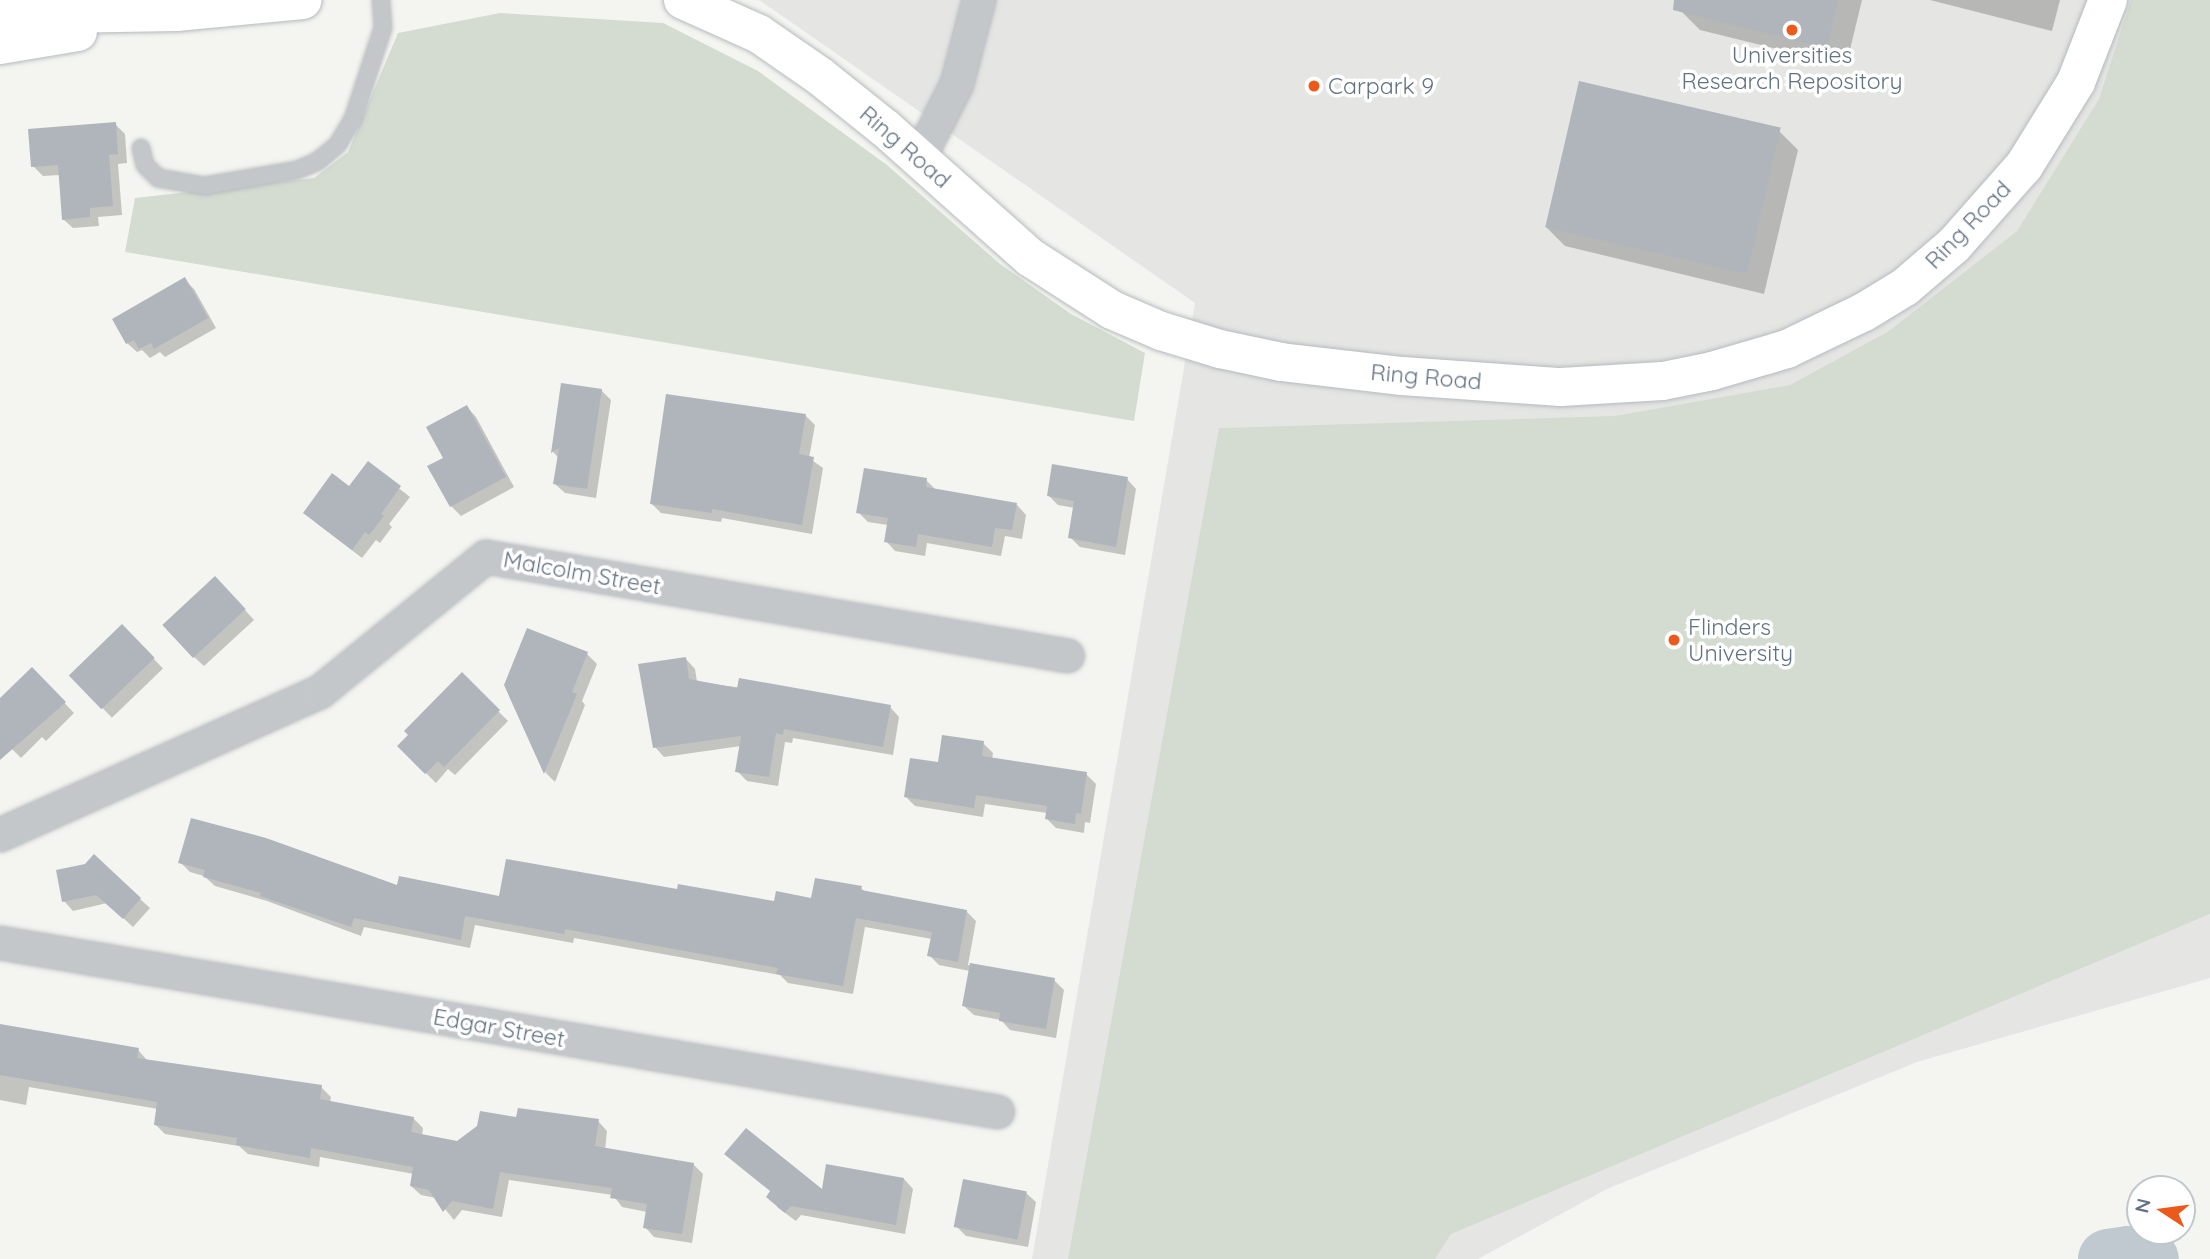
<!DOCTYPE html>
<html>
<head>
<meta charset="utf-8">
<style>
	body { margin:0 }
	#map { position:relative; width:2210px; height:1259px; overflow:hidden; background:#f4f5f0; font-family:Quicksand,sans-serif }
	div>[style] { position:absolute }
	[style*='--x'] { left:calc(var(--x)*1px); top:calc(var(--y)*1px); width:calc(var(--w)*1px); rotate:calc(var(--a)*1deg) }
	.built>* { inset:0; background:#e5e6e4 }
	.green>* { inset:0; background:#d4dcd1 }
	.shadow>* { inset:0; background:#0003; transform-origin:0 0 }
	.river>* { height:60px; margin:-30px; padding:0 30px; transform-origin:30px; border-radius:30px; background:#bfc9cf }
	.building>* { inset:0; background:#afb5bb; transform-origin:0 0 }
	.roads { filter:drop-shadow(0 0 2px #b6babf) drop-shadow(0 0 2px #b6babf) }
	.lane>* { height:16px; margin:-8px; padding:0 8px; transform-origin:8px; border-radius:8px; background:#c4c7ca }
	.street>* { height:32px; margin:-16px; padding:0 16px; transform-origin:16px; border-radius:16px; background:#c4c7ca }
	.secondary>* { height:38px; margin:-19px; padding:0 19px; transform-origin:19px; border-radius:19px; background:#fff }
	.dots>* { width:19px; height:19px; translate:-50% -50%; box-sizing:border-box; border:4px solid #fff; border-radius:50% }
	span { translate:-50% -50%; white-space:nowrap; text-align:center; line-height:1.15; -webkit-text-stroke:7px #fff; paint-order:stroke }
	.poi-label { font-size:23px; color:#627283 }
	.left { translate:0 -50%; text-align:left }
	.street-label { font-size:23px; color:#627283 }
	.north { position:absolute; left:2126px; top:1175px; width:70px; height:70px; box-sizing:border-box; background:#fff; border:2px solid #c0c7cd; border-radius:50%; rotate:283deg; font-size:19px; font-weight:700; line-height:28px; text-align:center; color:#627283 }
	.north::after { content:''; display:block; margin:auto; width:24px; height:32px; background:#eb5a1a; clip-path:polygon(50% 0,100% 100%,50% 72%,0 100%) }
</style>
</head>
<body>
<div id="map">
	<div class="built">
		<div style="clip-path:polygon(759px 0,2210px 0,2210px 978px,1917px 1062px,1607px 1189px,1478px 1259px,1032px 1259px,1195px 303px)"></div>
	</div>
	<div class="green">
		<div style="clip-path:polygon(2131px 0,2210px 0,2210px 914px,1451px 1234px,1435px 1259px,1068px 1259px,1219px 428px,1615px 416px,1790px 385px,1889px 331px,2017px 231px,2099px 99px)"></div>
		<div style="clip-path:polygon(500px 13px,663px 23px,758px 71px,887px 165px,1000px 264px,1071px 314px,1145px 353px,1134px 421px,125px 252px,135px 198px,314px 178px,348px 152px,398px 33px)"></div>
	</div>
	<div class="shadow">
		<div style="clip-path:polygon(1684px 0,1862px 0,1846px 66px,1700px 30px,1681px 11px)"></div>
		<div style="clip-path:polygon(1930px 0,2060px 0,2052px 31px)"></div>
		<div style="clip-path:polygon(115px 124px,125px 134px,127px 163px,118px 164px,122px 215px,98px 217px,99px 226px,73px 228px,63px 219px,60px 175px,43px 176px,33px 166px)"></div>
		<div style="clip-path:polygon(1779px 131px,1798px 150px,1764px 294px,1565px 246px,1546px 227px)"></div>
		<div style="clip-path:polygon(185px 280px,194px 289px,216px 328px,165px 357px,160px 352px,150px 358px,142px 350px,137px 352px,127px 343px)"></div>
		<div style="clip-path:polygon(601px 390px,611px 400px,596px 498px,565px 493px,555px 484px,559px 458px,553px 452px)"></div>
		<div style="clip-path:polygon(467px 407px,476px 417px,514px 487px,461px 516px,451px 506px,445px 458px)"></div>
		<div style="clip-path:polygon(806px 416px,815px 425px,809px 458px,823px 468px,812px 534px,722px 518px,721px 522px,661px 513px,651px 503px)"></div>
		<div style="clip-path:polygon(368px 464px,410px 497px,389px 524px,392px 527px,380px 543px,376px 540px,362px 558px,315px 522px,349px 489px)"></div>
		<div style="clip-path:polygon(1127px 479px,1136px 489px,1125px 555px,1080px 547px,1070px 537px,1075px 508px,1058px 505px,1048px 495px)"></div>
		<div style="clip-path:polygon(926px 480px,936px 490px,1017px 505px,1026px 515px,1022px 539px,1005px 536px,1001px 556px,927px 543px,925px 556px,895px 551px,886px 541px,888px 525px,868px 522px,858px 512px)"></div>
		<div style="clip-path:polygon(225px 588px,254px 620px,204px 666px,194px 657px)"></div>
		<div style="left:122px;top:626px;width:59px;height:71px;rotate:46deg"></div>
		<div style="clip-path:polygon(587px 654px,597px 664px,582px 701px,585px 705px,555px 782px,546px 773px,506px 685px)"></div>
		<div style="clip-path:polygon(686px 659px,695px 669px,697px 682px,890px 707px,899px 717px,893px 755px,793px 738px,792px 743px,785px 742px,778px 786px,747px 781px,737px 771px,741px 746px,664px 757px,655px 747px)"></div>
		<div style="clip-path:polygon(32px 669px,74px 713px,46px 741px,42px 737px,21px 758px,0 737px,0 700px)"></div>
		<div style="clip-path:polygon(462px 675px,508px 721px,455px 775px,448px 769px,436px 783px,399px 746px)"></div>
		<div style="clip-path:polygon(983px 743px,993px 753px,992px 760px,1086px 774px,1096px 784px,1090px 823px,1085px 822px,1084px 833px,1056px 828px,1047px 819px,1047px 813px,985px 804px,983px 817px,915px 806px,905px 796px,939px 764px)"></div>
		<div style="clip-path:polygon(180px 862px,500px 898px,678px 891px,775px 903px,813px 900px,861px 888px,866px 893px,966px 911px,976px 921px,968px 965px,1054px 980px,1064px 990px,1056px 1038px,1010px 1030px,1001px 1020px,974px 1015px,964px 1006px,970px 971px,939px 965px,929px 955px,932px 939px,865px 927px,853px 994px,788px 983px,780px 975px,574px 938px,573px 943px,475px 925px,470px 948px,364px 927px,361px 936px,267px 901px,215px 886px,204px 876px,190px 872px)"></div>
		<div style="clip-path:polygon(58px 871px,140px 899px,150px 908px,133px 927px,107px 903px,73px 911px,64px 901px)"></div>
		<div style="clip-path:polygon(0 1025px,138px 1050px,147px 1060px,321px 1087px,331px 1097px,330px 1102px,413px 1118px,423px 1128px,422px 1136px,457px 1143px,518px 1119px,598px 1121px,607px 1131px,605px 1150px,694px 1165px,703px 1174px,692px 1243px,654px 1237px,645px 1227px,647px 1212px,622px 1207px,613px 1195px,509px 1180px,502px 1217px,462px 1210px,454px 1220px,436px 1198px,421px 1195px,411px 1186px,414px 1174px,320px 1157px,319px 1167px,248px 1154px,239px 1146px,165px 1134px,156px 1125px,158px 1109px,29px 1087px,26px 1105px,0 1100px)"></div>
		<div style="clip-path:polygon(904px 1179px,913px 1189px,905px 1234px,801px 1215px,796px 1221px,777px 1207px,772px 1192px,823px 1193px)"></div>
		<div style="clip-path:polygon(1026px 1193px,1036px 1202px,1028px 1247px,966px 1236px,956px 1226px)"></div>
	</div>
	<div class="river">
		<div style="--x:2108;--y:1259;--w:21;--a:-8"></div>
		<div style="--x:2129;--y:1256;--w:20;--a:9"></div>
	</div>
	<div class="building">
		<div style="clip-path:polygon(1674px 0,1838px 0,1827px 48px,1673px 10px)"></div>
		<div style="left:1579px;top:81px;width:207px;height:150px;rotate:13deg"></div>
		<div style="clip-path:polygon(116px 122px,118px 154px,109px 155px,113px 206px,90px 208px,90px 217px,62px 220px,58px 165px,31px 167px,28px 129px)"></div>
		<div style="clip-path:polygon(185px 277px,208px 318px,154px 349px,151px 343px,139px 349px,134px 340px,126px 344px,112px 319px)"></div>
		<div style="clip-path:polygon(561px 383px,602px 389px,587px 489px,553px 484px,559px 448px,551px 453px)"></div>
		<div style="clip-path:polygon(666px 394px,806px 414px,799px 454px,814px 457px,802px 525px,712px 509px,712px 513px,650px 504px)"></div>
		<div style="clip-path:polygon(467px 405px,506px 477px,450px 507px,427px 466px,443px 458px,426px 427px)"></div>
		<div style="clip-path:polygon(368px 461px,401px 486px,381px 514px,384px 516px,369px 535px,365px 532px,352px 550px,303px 513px,332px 473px,349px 486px)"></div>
		<div style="clip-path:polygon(1052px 464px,1128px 477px,1116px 547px,1068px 538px,1074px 501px,1047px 496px)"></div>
		<div style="clip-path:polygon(864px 468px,927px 478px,926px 487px,1017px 503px,1012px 530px,995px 528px,992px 547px,918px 534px,916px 547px,884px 542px,888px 518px,856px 513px)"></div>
		<div style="left:215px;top:576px;width:45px;height:72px;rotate:47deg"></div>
		<div style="left:122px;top:624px;width:47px;height:74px;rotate:46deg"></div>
		<div style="clip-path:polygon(527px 628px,588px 652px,572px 692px,577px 694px,544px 774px,504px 685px)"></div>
		<div style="clip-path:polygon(686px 657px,689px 679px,737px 688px,739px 678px,891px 705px,883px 747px,784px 729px,783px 735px,776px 733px,769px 777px,735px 772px,741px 736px,653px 748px,638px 664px)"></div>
		<div style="clip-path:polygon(32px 667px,66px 702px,0 760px,0 698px)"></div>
		<div style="clip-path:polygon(462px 672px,500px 710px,444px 767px,438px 761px,425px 774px,397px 746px,408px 735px,404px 731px)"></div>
		<div style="clip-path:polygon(942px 735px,984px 741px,982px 756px,1087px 772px,1081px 814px,1076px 813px,1075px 824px,1045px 819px,1047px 806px,976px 795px,974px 808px,904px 797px,910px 758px,938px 762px)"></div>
		<div style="clip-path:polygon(191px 818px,266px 838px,397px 885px,399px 876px,499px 896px,506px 859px,677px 889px,678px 884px,774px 901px,776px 891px,811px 898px,815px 878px,862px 886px,861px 890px,967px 910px,958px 962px,927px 956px,932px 932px,856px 918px,843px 986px,776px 974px,778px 968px,565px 929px,564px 934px,465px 916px,461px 940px,354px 918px,351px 927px,260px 896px,261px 893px,203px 877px,205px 870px,178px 863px)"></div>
		<div style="clip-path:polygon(94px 854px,141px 898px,123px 919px,96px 895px,62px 902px,56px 870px,85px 864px)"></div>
		<div style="clip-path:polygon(970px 963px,1055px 978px,1046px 1029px,999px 1021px,1000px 1013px,962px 1006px)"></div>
		<div style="clip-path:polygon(0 1024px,139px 1048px,137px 1058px,322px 1085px,320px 1099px,414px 1117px,411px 1132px,457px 1141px,477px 1126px,480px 1111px,516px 1117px,518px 1108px,599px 1119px,595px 1146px,694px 1163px,682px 1234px,643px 1228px,647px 1204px,610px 1198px,612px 1188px,500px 1172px,493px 1209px,452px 1201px,443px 1212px,429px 1190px,410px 1186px,413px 1167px,311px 1148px,310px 1158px,236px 1145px,237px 1138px,154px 1125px,157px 1102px,0 1075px)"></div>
		<div style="clip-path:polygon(746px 1128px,822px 1189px,826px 1164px,904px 1178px,896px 1225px,791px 1206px,785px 1213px,766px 1197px,770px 1191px,724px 1154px)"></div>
		<div style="left:963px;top:1179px;width:65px;height:49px;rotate:11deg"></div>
	</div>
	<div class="roads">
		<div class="lane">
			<div style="--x:141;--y:148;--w:17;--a:77"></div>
			<div style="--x:145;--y:165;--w:18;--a:45"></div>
			<div style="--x:158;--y:178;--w:48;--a:9.7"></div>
			<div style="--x:205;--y:186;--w:93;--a:-9.9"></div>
			<div style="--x:297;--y:170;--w:23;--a:-23"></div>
			<div style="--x:318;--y:161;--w:26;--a:-40"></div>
			<div style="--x:338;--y:144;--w:29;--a:-59"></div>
			<div style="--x:353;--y:119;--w:96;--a:-71.8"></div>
			<div style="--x:383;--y:28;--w:28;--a:-94"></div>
		</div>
		<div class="street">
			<div style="--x:919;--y:159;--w:84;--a:-63.1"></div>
			<div style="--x:957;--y:84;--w:87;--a:-75.3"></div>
			<div style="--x:0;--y:835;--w:350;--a:-24.1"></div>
			<div style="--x:320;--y:692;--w:214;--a:-39.1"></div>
			<div style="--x:486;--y:557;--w:590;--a:9.65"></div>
			<div style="--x:0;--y:943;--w:1012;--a:9.61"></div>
		</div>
		<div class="secondary">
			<div style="--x:683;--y:0;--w:83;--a:24.1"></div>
			<div style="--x:759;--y:34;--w:75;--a:34.7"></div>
			<div style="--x:821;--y:77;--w:83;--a:38.7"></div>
			<div style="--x:886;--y:129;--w:194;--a:41.7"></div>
			<div style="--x:1031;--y:258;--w:96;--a:32.7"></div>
			<div style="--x:1112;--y:310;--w:53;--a:23.2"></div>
			<div style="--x:1161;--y:331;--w:62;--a:17"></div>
			<div style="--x:1220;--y:349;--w:62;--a:12"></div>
			<div style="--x:1281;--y:362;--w:122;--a:6.6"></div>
			<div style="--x:1402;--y:376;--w:159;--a:4"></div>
			<div style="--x:1561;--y:387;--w:102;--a:-3.4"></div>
			<div style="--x:1663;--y:381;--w:50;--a:-11.5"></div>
			<div style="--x:1712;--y:371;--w:78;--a:-16.3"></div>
			<div style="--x:1787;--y:349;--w:85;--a:-25.7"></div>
			<div style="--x:1864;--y:312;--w:48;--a:-31.4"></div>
			<div style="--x:1905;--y:287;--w:65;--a:-40.6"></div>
			<div style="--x:1954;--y:245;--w:106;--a:-48.5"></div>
			<div style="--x:2024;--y:166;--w:99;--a:-58.2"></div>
			<div style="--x:2076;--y:82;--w:88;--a:-68.7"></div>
			<div style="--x:0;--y:15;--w:176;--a:-1"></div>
			<div style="--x:176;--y:12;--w:127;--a:-5.4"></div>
			<div style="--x:0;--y:45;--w:79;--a:-9.5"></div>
		</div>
	</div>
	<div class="dots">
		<div style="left:1792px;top:30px;background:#eb5a1a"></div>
		<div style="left:1314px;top:86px;background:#eb5a1a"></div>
		<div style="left:1674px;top:640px;background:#eb5a1a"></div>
	</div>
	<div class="poi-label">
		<span style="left:1792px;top:68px">Universities<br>Research Repository</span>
		<span class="left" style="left:1328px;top:86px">Carpark 9</span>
		<span class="left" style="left:1688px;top:640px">Flinders<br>University</span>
	</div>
	<div class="street-label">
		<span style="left:905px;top:147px;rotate:41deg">Ring Road</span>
		<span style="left:1968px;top:225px;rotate:-46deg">Ring Road</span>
		<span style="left:1426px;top:377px;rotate:5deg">Ring Road</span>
		<span style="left:582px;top:573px;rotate:10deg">Malcolm Street</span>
		<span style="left:499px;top:1028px;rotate:10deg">Edgar Street</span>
	</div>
	<div class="north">N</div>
</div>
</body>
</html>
